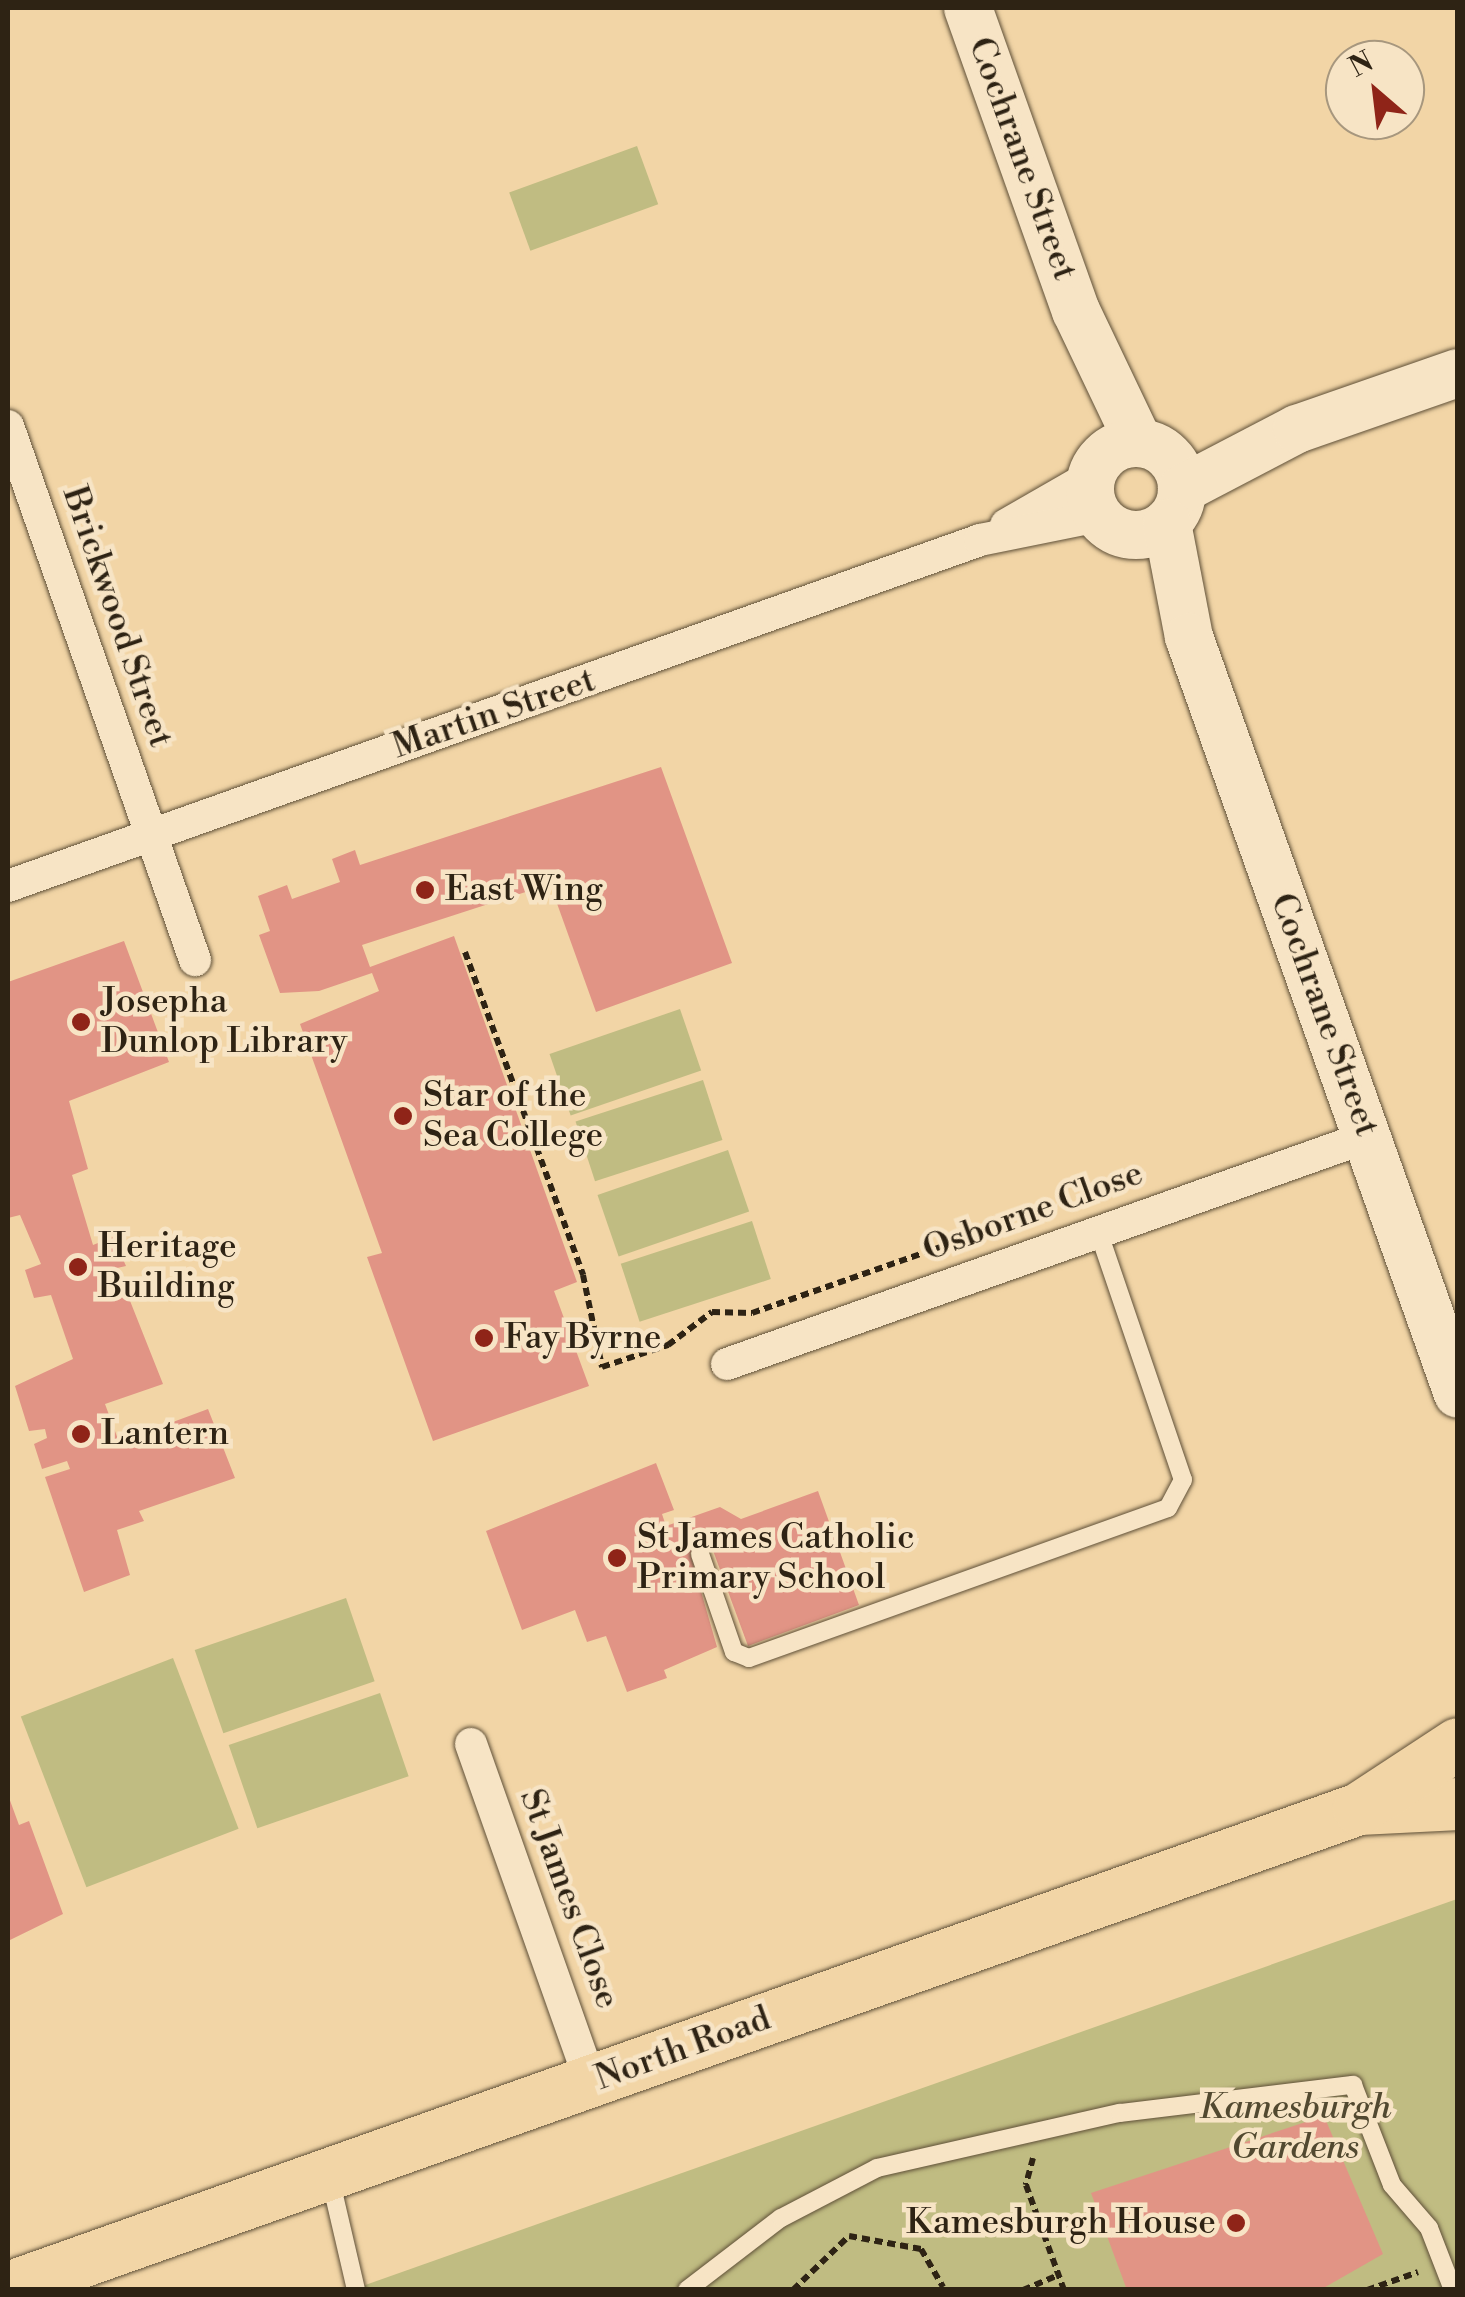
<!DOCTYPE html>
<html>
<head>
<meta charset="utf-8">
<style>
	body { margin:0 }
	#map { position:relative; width:1465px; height:2297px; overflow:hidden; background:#f2d5a6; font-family:"Libre Bodoni",serif }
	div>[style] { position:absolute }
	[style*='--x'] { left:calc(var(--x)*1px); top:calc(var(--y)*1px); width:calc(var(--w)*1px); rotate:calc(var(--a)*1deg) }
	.green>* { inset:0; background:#c0bc82; transform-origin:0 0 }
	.building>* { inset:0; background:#e19485 }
	.path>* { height:6px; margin-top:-3px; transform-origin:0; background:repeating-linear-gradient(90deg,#2e2314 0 8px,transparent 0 13px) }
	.roads { filter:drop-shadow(0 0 2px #5f5038) drop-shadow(0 0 2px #5f5038) }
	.lane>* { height:18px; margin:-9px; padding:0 9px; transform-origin:9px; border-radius:9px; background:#f7e4c5 }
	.street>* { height:32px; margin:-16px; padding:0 16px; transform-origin:16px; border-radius:16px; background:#f7e4c5 }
	.secondary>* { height:48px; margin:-24px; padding:0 24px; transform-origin:24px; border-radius:24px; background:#f7e4c5 }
	.secondary>.ring { margin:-24px; padding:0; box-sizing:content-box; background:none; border:48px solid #f7e4c5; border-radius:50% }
	.primary>* { height:52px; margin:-26px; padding:0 26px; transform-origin:26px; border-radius:26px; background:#f2d5a6 }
	.dots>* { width:28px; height:28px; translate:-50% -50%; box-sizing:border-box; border:5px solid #f7e4c5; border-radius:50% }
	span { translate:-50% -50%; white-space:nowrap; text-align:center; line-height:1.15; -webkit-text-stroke:9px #f7e4c5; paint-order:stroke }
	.street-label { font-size:35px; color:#2e2314 }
	.poi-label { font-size:35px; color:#2e2314 }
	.left { translate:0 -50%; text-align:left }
	.right { translate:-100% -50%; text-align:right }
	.park-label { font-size:35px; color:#524930; font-style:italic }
	.frame { position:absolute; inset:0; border:10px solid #2e2314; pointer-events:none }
	.north { position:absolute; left:1325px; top:40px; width:100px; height:100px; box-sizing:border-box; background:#f7e4c5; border:2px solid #a7977e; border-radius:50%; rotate:332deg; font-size:28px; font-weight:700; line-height:40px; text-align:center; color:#2e2314 }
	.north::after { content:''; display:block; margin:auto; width:35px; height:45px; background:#8f2418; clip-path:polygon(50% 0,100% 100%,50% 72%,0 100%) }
</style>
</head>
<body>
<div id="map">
	<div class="green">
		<div style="left:637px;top:146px;width:62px;height:136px;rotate:70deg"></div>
		<div style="left:680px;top:1009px;width:65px;height:138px;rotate:71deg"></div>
		<div style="left:703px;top:1080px;width:63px;height:134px;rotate:72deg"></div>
		<div style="left:728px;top:1150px;width:65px;height:138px;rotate:71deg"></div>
		<div style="left:752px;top:1221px;width:61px;height:138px;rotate:72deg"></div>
		<div style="left:346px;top:1598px;width:88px;height:160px;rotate:71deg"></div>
		<div style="left:173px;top:1658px;width:183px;height:163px;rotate:69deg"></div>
		<div style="left:380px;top:1693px;width:88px;height:160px;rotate:71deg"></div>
		<div style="clip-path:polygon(1457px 1899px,1457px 2289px,354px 2289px)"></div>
	</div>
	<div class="building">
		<div style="clip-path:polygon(661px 767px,732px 963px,596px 1012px,550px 884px,362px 945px,370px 967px,454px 936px,577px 1282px,554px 1291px,589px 1386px,433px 1441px,367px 1257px,382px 1253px,300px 1024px,379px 991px,372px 973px,319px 991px,280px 993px,259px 935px,270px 931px,258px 896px,287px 885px,292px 899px,340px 882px,332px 859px,355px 850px,360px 865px)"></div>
		<div style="clip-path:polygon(124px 941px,169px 1062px,69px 1101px,88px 1169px,72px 1175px,93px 1245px,113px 1237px,126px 1266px,117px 1268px,163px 1384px,105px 1404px,119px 1442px,208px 1409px,235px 1478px,139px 1511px,144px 1521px,117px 1530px,130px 1575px,84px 1592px,45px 1477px,70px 1469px,67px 1461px,42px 1469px,34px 1444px,47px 1438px,45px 1429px,29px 1431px,15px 1386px,73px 1359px,51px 1295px,34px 1298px,25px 1270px,41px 1264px,20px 1215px,8px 1218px,8px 982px)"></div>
		<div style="clip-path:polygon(656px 1463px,674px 1510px,662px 1514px,666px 1526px,720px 1507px,741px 1519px,818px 1491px,859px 1605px,748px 1646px,711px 1545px,690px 1553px,717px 1647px,664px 1670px,667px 1678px,627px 1692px,606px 1636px,587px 1642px,575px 1610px,522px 1630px,486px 1531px)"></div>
		<div style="clip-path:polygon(8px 1795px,19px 1825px,29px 1821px,63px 1914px,8px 1941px)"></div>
		<div style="clip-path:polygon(1324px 2116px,1383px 2254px,1320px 2290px,1127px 2290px,1091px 2193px)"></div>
	</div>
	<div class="path">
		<div style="--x:465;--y:952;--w:344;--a:69.9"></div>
		<div style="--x:583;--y:1275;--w:94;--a:78.3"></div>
		<div style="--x:602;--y:1367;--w:70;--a:-18.4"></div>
		<div style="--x:668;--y:1345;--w:55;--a:-36.9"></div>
		<div style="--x:712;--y:1312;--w:40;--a:1.4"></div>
		<div style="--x:752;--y:1313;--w:248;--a:-19.3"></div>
		<div style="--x:1033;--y:2158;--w:28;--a:105"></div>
		<div style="--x:1026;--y:2185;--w:112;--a:70.1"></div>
		<div style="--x:793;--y:2290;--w:78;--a:-44"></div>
		<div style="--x:849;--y:2236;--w:73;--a:10.2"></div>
		<div style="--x:921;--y:2249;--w:44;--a:59.9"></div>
		<div style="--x:935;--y:2290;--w:24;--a:0"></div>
		<div style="--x:1023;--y:2290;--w:38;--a:-23"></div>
		<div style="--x:1367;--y:2290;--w:54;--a:-19.4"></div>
	</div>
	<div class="roads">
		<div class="lane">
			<div style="--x:700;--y:1554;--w:104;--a:70.9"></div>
			<div style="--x:734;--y:1652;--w:16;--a:22"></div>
			<div style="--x:749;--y:1658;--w:445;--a:-19.7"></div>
			<div style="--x:1168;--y:1508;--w:32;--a:-62"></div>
			<div style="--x:1183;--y:1480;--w:263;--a:-108.8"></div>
			<div style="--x:330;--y:2178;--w:115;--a:76.9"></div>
			<div style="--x:687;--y:2290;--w:118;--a:-37.5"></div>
			<div style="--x:781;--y:2218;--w:108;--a:-27.5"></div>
			<div style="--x:877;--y:2168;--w:249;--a:-12.8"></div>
			<div style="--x:1120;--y:2113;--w:235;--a:-6.9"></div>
			<div style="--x:1353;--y:2085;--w:107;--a:68.7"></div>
			<div style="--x:1392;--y:2185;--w:57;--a:49.3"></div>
			<div style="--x:1429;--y:2228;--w:66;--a:68.8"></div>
		</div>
		<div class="street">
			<div style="--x:8;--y:426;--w:566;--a:70.7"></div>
			<div style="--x:1006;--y:525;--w:100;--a:-29.9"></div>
			<div style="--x:8;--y:886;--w:1032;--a:-19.59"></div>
			<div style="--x:980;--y:540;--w:121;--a:-11.4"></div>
			<div style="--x:727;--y:1364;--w:679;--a:-19.53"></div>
			<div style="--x:471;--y:1744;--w:359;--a:70.5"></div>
		</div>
		<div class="secondary">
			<div style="--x:968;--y:8;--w:322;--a:70.4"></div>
			<div style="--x:1076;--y:311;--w:146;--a:64.5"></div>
			<div class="ring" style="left:1090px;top:443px;width:44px;height:44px"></div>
			<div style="--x:1182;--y:489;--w:130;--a:-27.6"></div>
			<div style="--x:1297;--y:429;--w:170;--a:-19.2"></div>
			<div style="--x:1167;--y:523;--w:116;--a:79.1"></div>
			<div style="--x:1189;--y:637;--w:803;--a:70.44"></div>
		</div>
		<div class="primary">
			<div style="--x:1360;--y:1809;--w:98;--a:-2.9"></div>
			<div style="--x:8;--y:2288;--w:1433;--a:-19.52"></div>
			<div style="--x:1359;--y:1809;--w:118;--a:-33.3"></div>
		</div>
	</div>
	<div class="dots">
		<div style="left:425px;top:890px;background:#8f2418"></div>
		<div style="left:81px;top:1022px;background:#8f2418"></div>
		<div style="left:403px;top:1116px;background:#8f2418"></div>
		<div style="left:78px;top:1267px;background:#8f2418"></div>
		<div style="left:484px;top:1338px;background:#8f2418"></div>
		<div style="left:81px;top:1434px;background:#8f2418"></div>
		<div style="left:617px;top:1558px;background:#8f2418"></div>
		<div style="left:1236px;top:2223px;background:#8f2418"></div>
	</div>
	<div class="street-label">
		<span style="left:1022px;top:159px;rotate:70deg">Cochrane Street</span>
		<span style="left:117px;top:617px;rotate:71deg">Brickwood Street</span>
		<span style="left:494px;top:714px;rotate:-19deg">Martin Street</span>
		<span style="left:1324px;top:1015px;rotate:70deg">Cochrane Street</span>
		<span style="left:1033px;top:1212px;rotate:-20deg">Osborne Close</span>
		<span style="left:569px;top:1899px;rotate:70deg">St James Close</span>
		<span style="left:683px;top:2049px;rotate:-20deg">North Road</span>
	</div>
	<div class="poi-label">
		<span class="left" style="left:445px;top:890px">East Wing</span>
		<span class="left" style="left:101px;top:1022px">Josepha<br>Dunlop Library</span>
		<span class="left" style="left:423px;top:1116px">Star of the<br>Sea College</span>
		<span class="left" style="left:98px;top:1267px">Heritage<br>Building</span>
		<span class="left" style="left:504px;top:1338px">Fay Byrne</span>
		<span class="left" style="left:101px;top:1434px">Lantern</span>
		<span class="left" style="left:637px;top:1558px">St James Catholic<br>Primary School</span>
		<span class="right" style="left:1216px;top:2223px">Kamesburgh House</span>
	</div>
	<div class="park-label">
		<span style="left:1295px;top:2128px">Kamesburgh<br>Gardens</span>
	</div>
	<div class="frame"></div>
	<div class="north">N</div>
</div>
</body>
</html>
